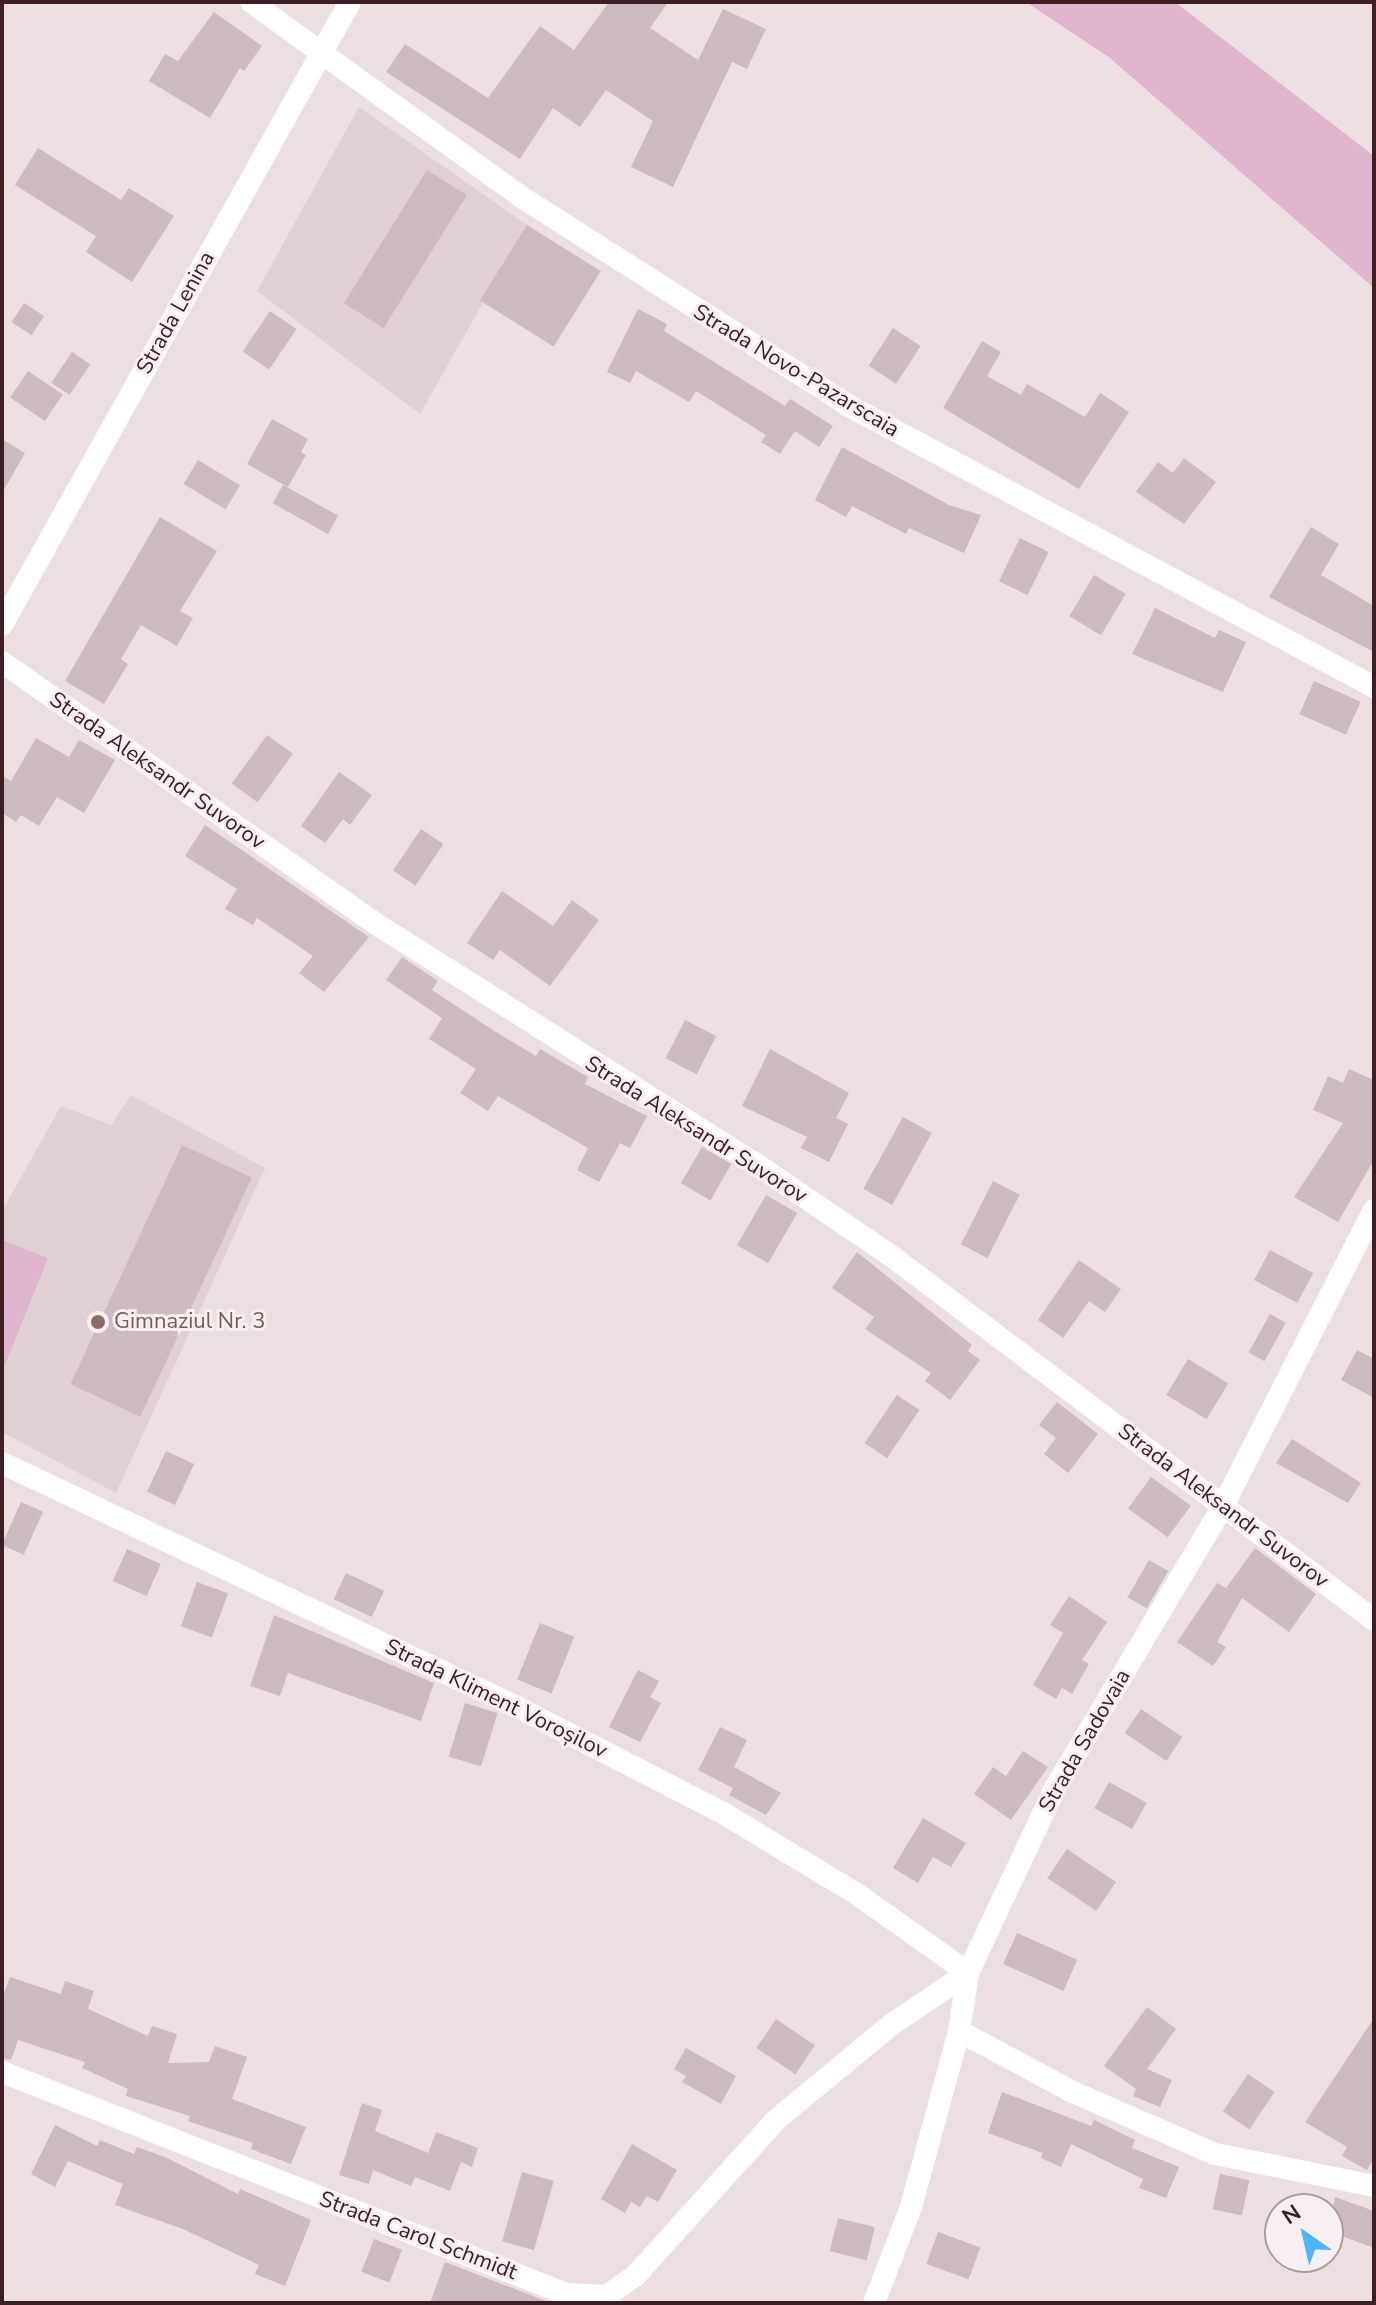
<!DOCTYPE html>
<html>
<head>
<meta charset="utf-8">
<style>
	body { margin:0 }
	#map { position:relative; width:1376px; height:2305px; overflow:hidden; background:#ebdfe2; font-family:"Nunito Sans",sans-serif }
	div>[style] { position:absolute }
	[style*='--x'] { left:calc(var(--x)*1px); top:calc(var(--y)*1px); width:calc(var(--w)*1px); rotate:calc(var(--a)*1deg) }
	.built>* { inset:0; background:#dfd0d4 }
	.green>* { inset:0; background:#dfb6cd }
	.building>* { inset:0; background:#ccbbc0; transform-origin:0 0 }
	.minor>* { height:22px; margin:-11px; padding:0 11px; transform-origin:11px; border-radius:11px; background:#fff }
	.tertiary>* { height:22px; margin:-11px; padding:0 11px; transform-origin:11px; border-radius:11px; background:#fff }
	.dots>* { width:22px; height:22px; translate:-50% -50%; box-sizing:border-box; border:4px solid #f8eff2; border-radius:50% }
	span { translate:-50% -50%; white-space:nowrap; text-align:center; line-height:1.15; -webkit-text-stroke:6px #f8eff2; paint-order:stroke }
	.street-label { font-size:22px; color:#3d1f22 }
	.education-label { font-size:22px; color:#785e54 }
	.left { translate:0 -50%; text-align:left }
	.frame { position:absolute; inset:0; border:4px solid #3d1f22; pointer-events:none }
	.north { position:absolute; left:1264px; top:2193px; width:80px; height:80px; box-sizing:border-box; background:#f8eff2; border:2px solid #ad9c9f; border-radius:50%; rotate:326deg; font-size:22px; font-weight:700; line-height:32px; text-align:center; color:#3d1f22 }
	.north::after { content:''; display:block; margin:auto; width:28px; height:36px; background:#4cb5fd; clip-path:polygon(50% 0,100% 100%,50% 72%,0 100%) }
</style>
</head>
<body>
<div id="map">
	<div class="built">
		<div style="clip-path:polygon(359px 107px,527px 225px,420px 414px,257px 291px)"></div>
		<div style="clip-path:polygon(131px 1095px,265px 1168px,116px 1493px,2px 1432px,2px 1211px,61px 1106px,111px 1125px)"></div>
	</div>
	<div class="green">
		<div style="clip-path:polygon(1026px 2px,1175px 2px,1374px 156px,1374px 288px,1110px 58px)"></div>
		<div style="clip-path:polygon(2px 1240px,48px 1258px,2px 1372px)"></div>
	</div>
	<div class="building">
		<div style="clip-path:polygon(609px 2px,668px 2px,650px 28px,698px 60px,723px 9px,766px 29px,747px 69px,732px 62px,673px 187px,631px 167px,653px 121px,606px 90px,580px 127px,553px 108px,520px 159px,386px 72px,405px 44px,488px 98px,540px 26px,574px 50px)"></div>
		<div style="clip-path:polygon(214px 12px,262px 46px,244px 71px,240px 68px,210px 118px,149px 81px,165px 54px,178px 61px)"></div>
		<div style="clip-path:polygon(38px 148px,121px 200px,129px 188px,174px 216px,132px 282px,86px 252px,96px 236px,15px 185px)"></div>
		<div style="left:427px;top:170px;width:47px;height:157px;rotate:32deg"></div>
		<div style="left:527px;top:225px;width:87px;height:89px;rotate:32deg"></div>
		<div style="left:24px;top:303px;width:24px;height:23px;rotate:33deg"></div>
		<div style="clip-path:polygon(638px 309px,667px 324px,664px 331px,785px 406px,790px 399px,833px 426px,819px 447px,795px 431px,780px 454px,761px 442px,766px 435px,696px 391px,689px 402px,636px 371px,630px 383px,607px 372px)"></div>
		<div style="left:270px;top:311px;width:32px;height:49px;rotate:34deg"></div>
		<div style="left:893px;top:328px;width:33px;height:45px;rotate:33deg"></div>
		<div style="clip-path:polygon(982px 341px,1001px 352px,987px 376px,1021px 395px,1027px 384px,1085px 417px,1100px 393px,1129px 412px,1079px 489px,943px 408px)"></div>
		<div style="left:72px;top:352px;width:22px;height:37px;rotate:34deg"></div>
		<div style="left:28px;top:371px;width:42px;height:32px;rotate:34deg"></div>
		<div style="clip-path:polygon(272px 419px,308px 439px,301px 452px,306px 455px,288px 487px,247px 464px)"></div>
		<div style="clip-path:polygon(2px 439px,25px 453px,2px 493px)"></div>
		<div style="clip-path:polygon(842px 447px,949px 505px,981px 515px,964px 553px,909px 528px,906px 534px,852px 506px,846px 517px,815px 500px)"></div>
		<div style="clip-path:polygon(1184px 458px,1216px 482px,1184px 524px,1136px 492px,1158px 462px,1173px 473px)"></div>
		<div style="left:198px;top:460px;width:49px;height:28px;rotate:31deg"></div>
		<div style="left:283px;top:485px;width:63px;height:21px;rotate:29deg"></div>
		<div style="clip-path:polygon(160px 517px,217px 551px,180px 611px,193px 618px,177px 646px,141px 625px,121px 659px,128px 664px,104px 704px,65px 681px)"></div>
		<div style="clip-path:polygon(1311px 527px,1339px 544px,1321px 575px,1374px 606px,1374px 652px,1269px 597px)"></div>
		<div style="left:1020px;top:538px;width:32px;height:48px;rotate:26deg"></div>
		<div style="left:1094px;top:575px;width:37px;height:48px;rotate:31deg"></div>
		<div style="clip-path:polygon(1155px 608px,1215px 638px,1219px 630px,1246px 642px,1223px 692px,1132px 654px)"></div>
		<div style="left:1314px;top:681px;width:51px;height:36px;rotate:24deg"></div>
		<div style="left:267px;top:735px;width:32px;height:60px;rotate:36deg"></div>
		<div style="clip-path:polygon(36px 738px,69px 757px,79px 740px,115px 760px,84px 813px,57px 797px,39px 826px,21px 815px,16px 822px,2px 813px,2px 776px,11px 781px)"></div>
		<div style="clip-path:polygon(339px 772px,372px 795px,350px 825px,343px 819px,325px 843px,301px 826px)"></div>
		<div style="clip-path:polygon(205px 825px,369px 937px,324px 992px,299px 973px,313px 956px,257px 918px,253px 925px,225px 909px,237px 889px,185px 856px)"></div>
		<div style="left:421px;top:829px;width:27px;height:50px;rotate:34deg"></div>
		<div style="clip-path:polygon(502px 891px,553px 926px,572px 900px,599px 920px,550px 986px,500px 950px,493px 960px,467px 943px)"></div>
		<div style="clip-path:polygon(402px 957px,438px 981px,432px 990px,499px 1034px,536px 1056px,540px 1049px,588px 1077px,585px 1084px,647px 1116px,630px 1148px,620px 1143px,599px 1182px,577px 1170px,588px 1148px,498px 1096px,488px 1111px,460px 1093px,476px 1069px,429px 1039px,442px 1018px,386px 980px)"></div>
		<div style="left:685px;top:1020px;width:35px;height:43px;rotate:27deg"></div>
		<div style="clip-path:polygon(770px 1049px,849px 1093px,836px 1118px,848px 1124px,829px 1162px,801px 1148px,807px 1137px,742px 1106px)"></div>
		<div style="clip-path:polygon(1349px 1069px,1374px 1080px,1374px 1160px,1338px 1222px,1294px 1197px,1343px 1123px,1313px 1110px,1328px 1076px,1343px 1083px)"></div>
		<div style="left:903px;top:1117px;width:33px;height:82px;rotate:29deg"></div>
		<div style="left:182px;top:1145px;width:77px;height:264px;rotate:25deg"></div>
		<div style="left:702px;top:1147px;width:34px;height:42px;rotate:30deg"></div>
		<div style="left:993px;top:1181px;width:30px;height:71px;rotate:27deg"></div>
		<div style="left:766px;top:1195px;width:36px;height:58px;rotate:30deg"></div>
		<div style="left:1270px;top:1250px;width:49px;height:34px;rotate:28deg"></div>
		<div style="clip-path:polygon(857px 1252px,972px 1345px,968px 1351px,980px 1360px,950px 1400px,925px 1381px,931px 1373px,865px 1329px,874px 1317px,832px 1288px)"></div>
		<div style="clip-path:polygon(1079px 1260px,1121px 1289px,1105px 1312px,1089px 1301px,1063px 1338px,1038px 1320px)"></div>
		<div style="left:1270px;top:1314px;width:18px;height:44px;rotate:29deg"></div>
		<div style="clip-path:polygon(1357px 1350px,1374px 1359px,1374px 1398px,1341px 1380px)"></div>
		<div style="left:1188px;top:1359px;width:47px;height:42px;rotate:31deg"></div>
		<div style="left:897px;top:1395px;width:27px;height:58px;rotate:34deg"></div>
		<div style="clip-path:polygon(1057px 1402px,1098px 1434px,1068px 1473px,1044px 1454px,1056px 1438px,1039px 1425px)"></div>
		<div style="clip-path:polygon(1292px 1439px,1361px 1483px,1348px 1503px,1276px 1463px)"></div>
		<div style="left:166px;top:1451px;width:31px;height:45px;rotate:25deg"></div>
		<div style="left:1151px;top:1477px;width:49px;height:39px;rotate:36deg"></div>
		<div style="left:21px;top:1502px;width:24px;height:47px;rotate:24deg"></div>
		<div style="clip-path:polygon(1255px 1548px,1316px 1594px,1289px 1632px,1242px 1598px,1217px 1642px,1226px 1647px,1213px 1666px,1177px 1642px,1217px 1583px,1226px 1588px)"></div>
		<div style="left:127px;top:1549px;width:37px;height:35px;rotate:24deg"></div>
		<div style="left:1149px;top:1560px;width:22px;height:43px;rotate:30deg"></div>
		<div style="left:346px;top:1573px;width:42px;height:29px;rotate:25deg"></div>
		<div style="left:197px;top:1582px;width:33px;height:47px;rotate:20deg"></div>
		<div style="clip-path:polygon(1069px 1596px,1107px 1622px,1082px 1660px,1089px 1664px,1072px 1694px,1062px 1688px,1056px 1699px,1033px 1685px,1063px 1633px,1050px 1625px)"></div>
		<div style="clip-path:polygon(274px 1615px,434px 1683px,421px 1721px,288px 1673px,280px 1696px,250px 1686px)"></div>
		<div style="left:540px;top:1623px;width:37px;height:61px;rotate:22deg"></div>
		<div style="clip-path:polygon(638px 1670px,659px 1681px,650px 1697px,661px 1703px,640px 1742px,609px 1727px)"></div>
		<div style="left:465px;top:1703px;width:34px;height:56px;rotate:17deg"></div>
		<div style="left:1141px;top:1709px;width:50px;height:29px;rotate:34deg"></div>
		<div style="clip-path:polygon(720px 1727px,747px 1740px,734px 1767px,781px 1793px,766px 1815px,729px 1795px,733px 1788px,698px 1770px)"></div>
		<div style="clip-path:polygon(1023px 1751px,1048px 1767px,1011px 1820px,974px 1794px,993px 1767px,1006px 1776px)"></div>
		<div style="left:1109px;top:1782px;width:43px;height:30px;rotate:29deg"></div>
		<div style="clip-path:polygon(923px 1818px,966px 1843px,951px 1867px,933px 1857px,918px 1883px,893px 1868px)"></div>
		<div style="left:1067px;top:1849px;width:59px;height:35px;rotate:34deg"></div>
		<div style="left:1017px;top:1933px;width:66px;height:34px;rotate:24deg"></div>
		<div style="clip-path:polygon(10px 1977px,61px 1994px,65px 1981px,94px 1991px,88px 2009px,148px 2036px,152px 2026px,177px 2034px,168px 2063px,209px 2062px,215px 2046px,247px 2057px,232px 2099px,306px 2127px,291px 2164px,251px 2149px,253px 2143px,188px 2121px,190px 2116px,126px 2096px,128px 2089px,82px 2068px,85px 2062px,18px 2040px,11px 2060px,2px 2058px,2px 1999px)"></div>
		<div style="clip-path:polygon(1147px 2007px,1176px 2029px,1147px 2069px,1172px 2080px,1160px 2107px,1133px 2096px,1136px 2089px,1104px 2066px)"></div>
		<div style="clip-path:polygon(1374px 2018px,1374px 2158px,1367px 2170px,1342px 2156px,1347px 2147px,1305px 2122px)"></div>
		<div style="left:776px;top:2019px;width:47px;height:35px;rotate:34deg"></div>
		<div style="clip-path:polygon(686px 2048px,736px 2076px,721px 2104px,682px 2082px,686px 2076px,674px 2069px)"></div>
		<div style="left:1248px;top:2074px;width:32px;height:45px;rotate:34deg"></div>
		<div style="clip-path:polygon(1002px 2092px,1091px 2126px,1094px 2120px,1135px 2140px,1132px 2148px,1179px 2167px,1166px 2198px,1139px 2188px,1143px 2179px,1071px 2144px,1061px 2167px,1041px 2158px,1043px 2153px,988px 2133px)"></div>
		<div style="clip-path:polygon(362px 2103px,382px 2110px,375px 2131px,428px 2153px,436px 2132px,478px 2148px,472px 2167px,461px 2162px,450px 2191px,415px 2177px,411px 2186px,373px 2170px,369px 2184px,339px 2175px)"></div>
		<div style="clip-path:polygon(55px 2125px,97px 2146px,100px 2140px,134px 2154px,137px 2147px,165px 2157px,238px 2194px,240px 2189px,311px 2220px,285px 2286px,255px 2274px,259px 2265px,183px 2229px,115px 2205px,123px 2184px,68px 2161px,55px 2187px,31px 2174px)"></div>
		<div style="clip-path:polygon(632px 2144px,677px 2170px,658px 2202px,647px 2196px,640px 2207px,631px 2202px,625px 2213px,601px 2199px)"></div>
		<div style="left:522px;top:2172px;width:33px;height:72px;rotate:16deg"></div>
		<div style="left:1220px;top:2174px;width:30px;height:36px;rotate:12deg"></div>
		<div style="clip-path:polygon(1335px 2197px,1374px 2211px,1374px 2248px,1328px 2231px)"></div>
		<div style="left:838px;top:2218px;width:38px;height:34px;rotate:14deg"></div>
		<div style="left:938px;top:2232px;width:45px;height:34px;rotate:20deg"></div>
		<div style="left:374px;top:2239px;width:30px;height:35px;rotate:21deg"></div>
		<div style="clip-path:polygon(445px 2262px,476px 2274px,551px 2303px,430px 2303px)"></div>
	</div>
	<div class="minor">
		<div style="--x:251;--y:2;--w:335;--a:35.8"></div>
		<div style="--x:523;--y:198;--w:389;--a:32.5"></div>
		<div style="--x:851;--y:407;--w:593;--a:28.16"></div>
		<div style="--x:2;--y:662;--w:453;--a:35"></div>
		<div style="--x:373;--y:922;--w:449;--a:32.3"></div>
		<div style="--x:753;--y:1162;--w:171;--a:34.2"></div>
		<div style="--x:894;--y:1258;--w:601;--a:37.02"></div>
		<div style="--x:2;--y:1463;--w:565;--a:25.34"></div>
		<div style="--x:513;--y:1705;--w:236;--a:27.2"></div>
		<div style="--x:723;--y:1813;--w:157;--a:31.2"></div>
		<div style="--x:857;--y:1894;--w:136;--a:35.4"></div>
		<div style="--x:968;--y:1973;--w:92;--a:146.1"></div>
		<div style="--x:892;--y:2024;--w:151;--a:140.4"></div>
		<div style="--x:776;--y:2120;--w:210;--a:132.1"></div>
		<div style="--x:635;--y:2276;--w:35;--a:145"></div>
		<div style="--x:606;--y:2296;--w:40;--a:-177.1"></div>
		<div style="--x:566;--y:2294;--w:606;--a:-158.51"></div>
		<div style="--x:959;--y:2031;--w:129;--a:28.2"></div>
		<div style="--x:1073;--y:2092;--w:155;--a:23.6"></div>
		<div style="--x:1215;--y:2154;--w:162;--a:11.4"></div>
		<div style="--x:874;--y:2303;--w:103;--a:-68.9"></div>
		<div style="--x:911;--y:2207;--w:182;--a:-74.7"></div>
		<div style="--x:959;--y:2031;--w:59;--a:-81.2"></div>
		<div style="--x:968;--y:1973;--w:204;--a:-64.8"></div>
		<div style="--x:1055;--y:1788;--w:330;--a:-59.2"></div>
		<div style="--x:1224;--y:1504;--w:330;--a:-63"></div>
	</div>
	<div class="tertiary">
		<div style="--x:2;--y:625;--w:714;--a:-60.81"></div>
	</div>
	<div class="dots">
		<div style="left:98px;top:1322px;background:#8d6e63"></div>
	</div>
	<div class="street-label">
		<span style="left:176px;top:313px;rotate:-61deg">Strada Lenina</span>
		<span style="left:796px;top:371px;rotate:31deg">Strada Novo-Pazarscaia</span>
		<span style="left:157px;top:771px;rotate:35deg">Strada Aleksandr Suvorov</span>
		<span style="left:696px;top:1130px;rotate:32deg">Strada Aleksandr Suvorov</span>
		<span style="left:1223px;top:1506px;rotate:37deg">Strada Aleksandr Suvorov</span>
		<span style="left:496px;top:1699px;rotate:26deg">Strada Kliment Voroșilov</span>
		<span style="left:1085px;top:1741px;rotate:-60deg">Strada Sadovaia</span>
		<span style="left:418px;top:2236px;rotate:21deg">Strada Carol Schmidt</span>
	</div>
	<div class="education-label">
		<span class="left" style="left:114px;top:1322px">Gimnaziul Nr. 3</span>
	</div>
	<div class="frame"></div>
	<div class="north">N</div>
</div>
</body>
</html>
